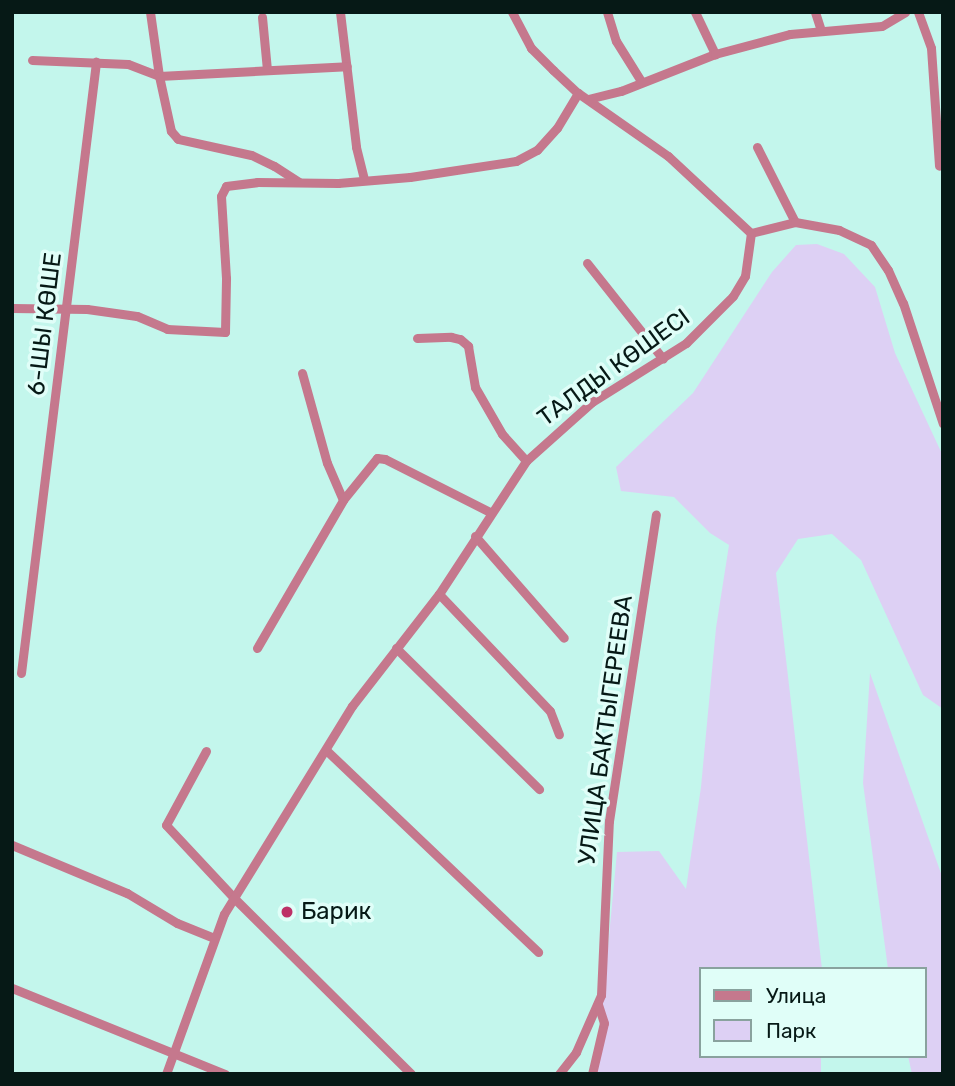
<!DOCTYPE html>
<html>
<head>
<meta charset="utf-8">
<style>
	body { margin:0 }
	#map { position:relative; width:955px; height:1086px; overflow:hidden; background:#c3f6ec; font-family:Rubik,sans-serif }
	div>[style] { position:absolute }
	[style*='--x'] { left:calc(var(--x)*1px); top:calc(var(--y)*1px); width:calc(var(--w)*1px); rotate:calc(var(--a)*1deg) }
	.green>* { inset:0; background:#ddd0f4 }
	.minor>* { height:9px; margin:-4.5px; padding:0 4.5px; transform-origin:4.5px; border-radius:4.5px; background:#c5788d }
	.dots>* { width:19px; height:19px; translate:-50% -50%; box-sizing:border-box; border:4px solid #e0fef8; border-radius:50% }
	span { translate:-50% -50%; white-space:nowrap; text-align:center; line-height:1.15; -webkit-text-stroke:7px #e0fef8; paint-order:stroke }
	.street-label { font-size:24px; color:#061916 }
	.poi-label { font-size:24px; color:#061916 }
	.left { translate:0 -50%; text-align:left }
	.frame { position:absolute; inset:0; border:14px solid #061916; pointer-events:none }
	.legend { position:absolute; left:699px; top:967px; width:228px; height:91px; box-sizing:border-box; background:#e0fef8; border:2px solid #89a29e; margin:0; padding:9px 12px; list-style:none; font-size:21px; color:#061916 }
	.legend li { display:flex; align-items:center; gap:14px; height:35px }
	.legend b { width:35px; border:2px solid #89a29e }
</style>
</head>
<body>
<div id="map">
	<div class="green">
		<div style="clip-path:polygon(817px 244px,844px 254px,875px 287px,895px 353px,943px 456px,943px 709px,923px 695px,861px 560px,832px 534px,798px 539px,776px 573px,822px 969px,701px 969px,701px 1056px,821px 1056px,821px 1074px,596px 1074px,617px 852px,659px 851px,686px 889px,701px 787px,716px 628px,729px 545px,710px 533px,674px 497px,621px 491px,616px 467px,693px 393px,772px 272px,796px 245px)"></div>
		<div style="clip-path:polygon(870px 673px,943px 879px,943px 1074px,912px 1074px,908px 1056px,925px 1056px,925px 969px,888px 969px,863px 783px)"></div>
	</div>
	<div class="minor">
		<div style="--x:340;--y:12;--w:136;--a:83.2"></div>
		<div style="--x:356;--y:147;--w:34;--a:76"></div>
		<div style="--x:512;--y:12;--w:41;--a:62.2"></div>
		<div style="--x:531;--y:48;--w:31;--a:45"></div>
		<div style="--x:553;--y:70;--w:34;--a:43"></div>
		<div style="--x:578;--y:93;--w:110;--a:35"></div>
		<div style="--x:668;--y:156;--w:113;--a:42.9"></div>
		<div style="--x:607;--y:12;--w:30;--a:73"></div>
		<div style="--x:616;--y:41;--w:47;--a:58"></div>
		<div style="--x:695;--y:12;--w:47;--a:64.5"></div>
		<div style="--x:815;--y:12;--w:19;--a:72"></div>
		<div style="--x:918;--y:12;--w:38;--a:70"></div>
		<div style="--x:931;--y:48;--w:118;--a:86.1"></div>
		<div style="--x:262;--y:17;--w:53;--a:84.6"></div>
		<div style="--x:32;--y:60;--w:96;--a:2.4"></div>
		<div style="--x:128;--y:64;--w:33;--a:21"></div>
		<div style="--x:159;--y:76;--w:65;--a:-98"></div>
		<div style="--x:588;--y:99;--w:34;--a:-14"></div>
		<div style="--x:621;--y:91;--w:101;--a:-21.5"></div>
		<div style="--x:715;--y:54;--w:78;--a:-14.9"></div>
		<div style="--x:790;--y:34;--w:92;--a:-5"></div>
		<div style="--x:882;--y:26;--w:27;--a:-31"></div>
		<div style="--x:757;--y:147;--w:84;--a:63.1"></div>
		<div style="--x:299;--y:182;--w:30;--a:-147"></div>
		<div style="--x:274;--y:166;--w:25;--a:-154"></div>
		<div style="--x:251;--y:155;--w:75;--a:-167.6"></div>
		<div style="--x:178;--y:139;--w:11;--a:-131"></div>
		<div style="--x:171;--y:131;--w:56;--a:-102.3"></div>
		<div style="--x:159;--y:76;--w:188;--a:-3"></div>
		<div style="--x:751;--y:233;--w:45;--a:-14"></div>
		<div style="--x:795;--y:222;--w:45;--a:10.3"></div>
		<div style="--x:839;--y:230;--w:35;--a:25"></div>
		<div style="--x:871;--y:245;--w:30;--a:56"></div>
		<div style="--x:888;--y:270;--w:36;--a:66"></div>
		<div style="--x:903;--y:303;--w:127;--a:71.7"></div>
		<div style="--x:587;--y:263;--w:122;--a:51.6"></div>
		<div style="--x:12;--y:308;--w:75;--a:0.8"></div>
		<div style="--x:87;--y:309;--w:50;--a:8"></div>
		<div style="--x:137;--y:316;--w:33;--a:23"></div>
		<div style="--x:167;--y:329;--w:58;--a:3"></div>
		<div style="--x:225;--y:332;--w:54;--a:-88.9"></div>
		<div style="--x:226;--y:278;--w:82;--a:-93.5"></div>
		<div style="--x:221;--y:196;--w:11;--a:-63"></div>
		<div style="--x:226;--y:186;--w:31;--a:-7"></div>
		<div style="--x:257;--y:182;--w:81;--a:0.7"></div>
		<div style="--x:338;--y:183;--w:72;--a:-4.8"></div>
		<div style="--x:410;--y:177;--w:107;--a:-8.6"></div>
		<div style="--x:516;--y:161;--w:24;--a:-28"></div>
		<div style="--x:537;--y:150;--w:30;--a:-48"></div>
		<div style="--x:557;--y:128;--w:41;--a:-59"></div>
		<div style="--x:417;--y:338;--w:34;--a:-2"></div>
		<div style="--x:451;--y:337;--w:9;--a:13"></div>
		<div style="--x:460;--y:339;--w:11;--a:41"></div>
		<div style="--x:468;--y:346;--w:42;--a:80.3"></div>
		<div style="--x:475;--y:387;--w:54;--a:60.1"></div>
		<div style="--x:502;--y:434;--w:36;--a:48"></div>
		<div style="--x:302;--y:373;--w:93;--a:74.5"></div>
		<div style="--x:327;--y:463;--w:40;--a:66.6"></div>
		<div style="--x:475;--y:536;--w:135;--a:48.9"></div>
		<div style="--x:439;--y:594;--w:161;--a:46.5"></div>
		<div style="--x:550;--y:711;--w:25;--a:69"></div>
		<div style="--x:257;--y:648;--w:171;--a:-59.8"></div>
		<div style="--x:343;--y:500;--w:54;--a:-51"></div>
		<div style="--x:377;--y:458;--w:8;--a:7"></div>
		<div style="--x:385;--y:459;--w:118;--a:26.8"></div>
		<div style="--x:396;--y:648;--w:201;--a:44.6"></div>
		<div style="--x:21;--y:673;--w:616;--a:-83"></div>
		<div style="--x:326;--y:750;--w:293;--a:43.6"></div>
		<div style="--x:206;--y:751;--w:84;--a:118.4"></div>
		<div style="--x:166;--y:825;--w:101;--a:47"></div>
		<div style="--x:235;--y:899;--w:248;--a:44.8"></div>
		<div style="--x:12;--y:845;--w:125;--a:22.7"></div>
		<div style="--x:127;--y:893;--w:58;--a:31"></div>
		<div style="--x:177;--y:923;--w:40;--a:22"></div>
		<div style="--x:12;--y:988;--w:230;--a:22"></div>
		<div style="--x:166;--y:1074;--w:170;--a:-70.1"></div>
		<div style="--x:224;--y:914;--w:244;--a:-58.4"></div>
		<div style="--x:352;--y:706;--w:142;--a:-52.2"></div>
		<div style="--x:439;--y:594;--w:159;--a:-56.8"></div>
		<div style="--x:526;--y:461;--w:89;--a:-41.8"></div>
		<div style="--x:592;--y:402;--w:111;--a:-32.1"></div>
		<div style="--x:686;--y:343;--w:66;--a:-45"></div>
		<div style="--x:733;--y:296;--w:23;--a:-59"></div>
		<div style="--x:745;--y:276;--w:43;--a:-82.1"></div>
		<div style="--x:559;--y:1074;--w:28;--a:-52"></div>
		<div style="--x:576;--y:1052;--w:62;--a:-66.3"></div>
		<div style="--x:601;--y:995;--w:174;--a:-87.4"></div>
		<div style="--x:609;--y:821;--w:310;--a:-81.3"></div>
		<div style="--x:592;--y:1074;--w:52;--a:-76.8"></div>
		<div style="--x:604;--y:1023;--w:20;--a:-108"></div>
	</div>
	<div class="dots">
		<div style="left:287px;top:912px;background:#bd3167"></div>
	</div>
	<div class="street-label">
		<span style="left:45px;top:324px;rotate:-83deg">6-ШЫ КӨШЕ</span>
		<span style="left:614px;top:368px;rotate:-36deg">ТАЛДЫ КӨШЕСІ</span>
		<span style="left:606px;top:730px;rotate:-82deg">УЛИЦА БАКТЫГЕРЕЕВА</span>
	</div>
	<div class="poi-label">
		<span class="left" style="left:301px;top:912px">Барик</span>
	</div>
	<div class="frame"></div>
	<ul class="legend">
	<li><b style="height:9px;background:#c5788d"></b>Улица</li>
	<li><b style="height:19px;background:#ddd0f4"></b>Парк</li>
	</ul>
</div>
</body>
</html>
